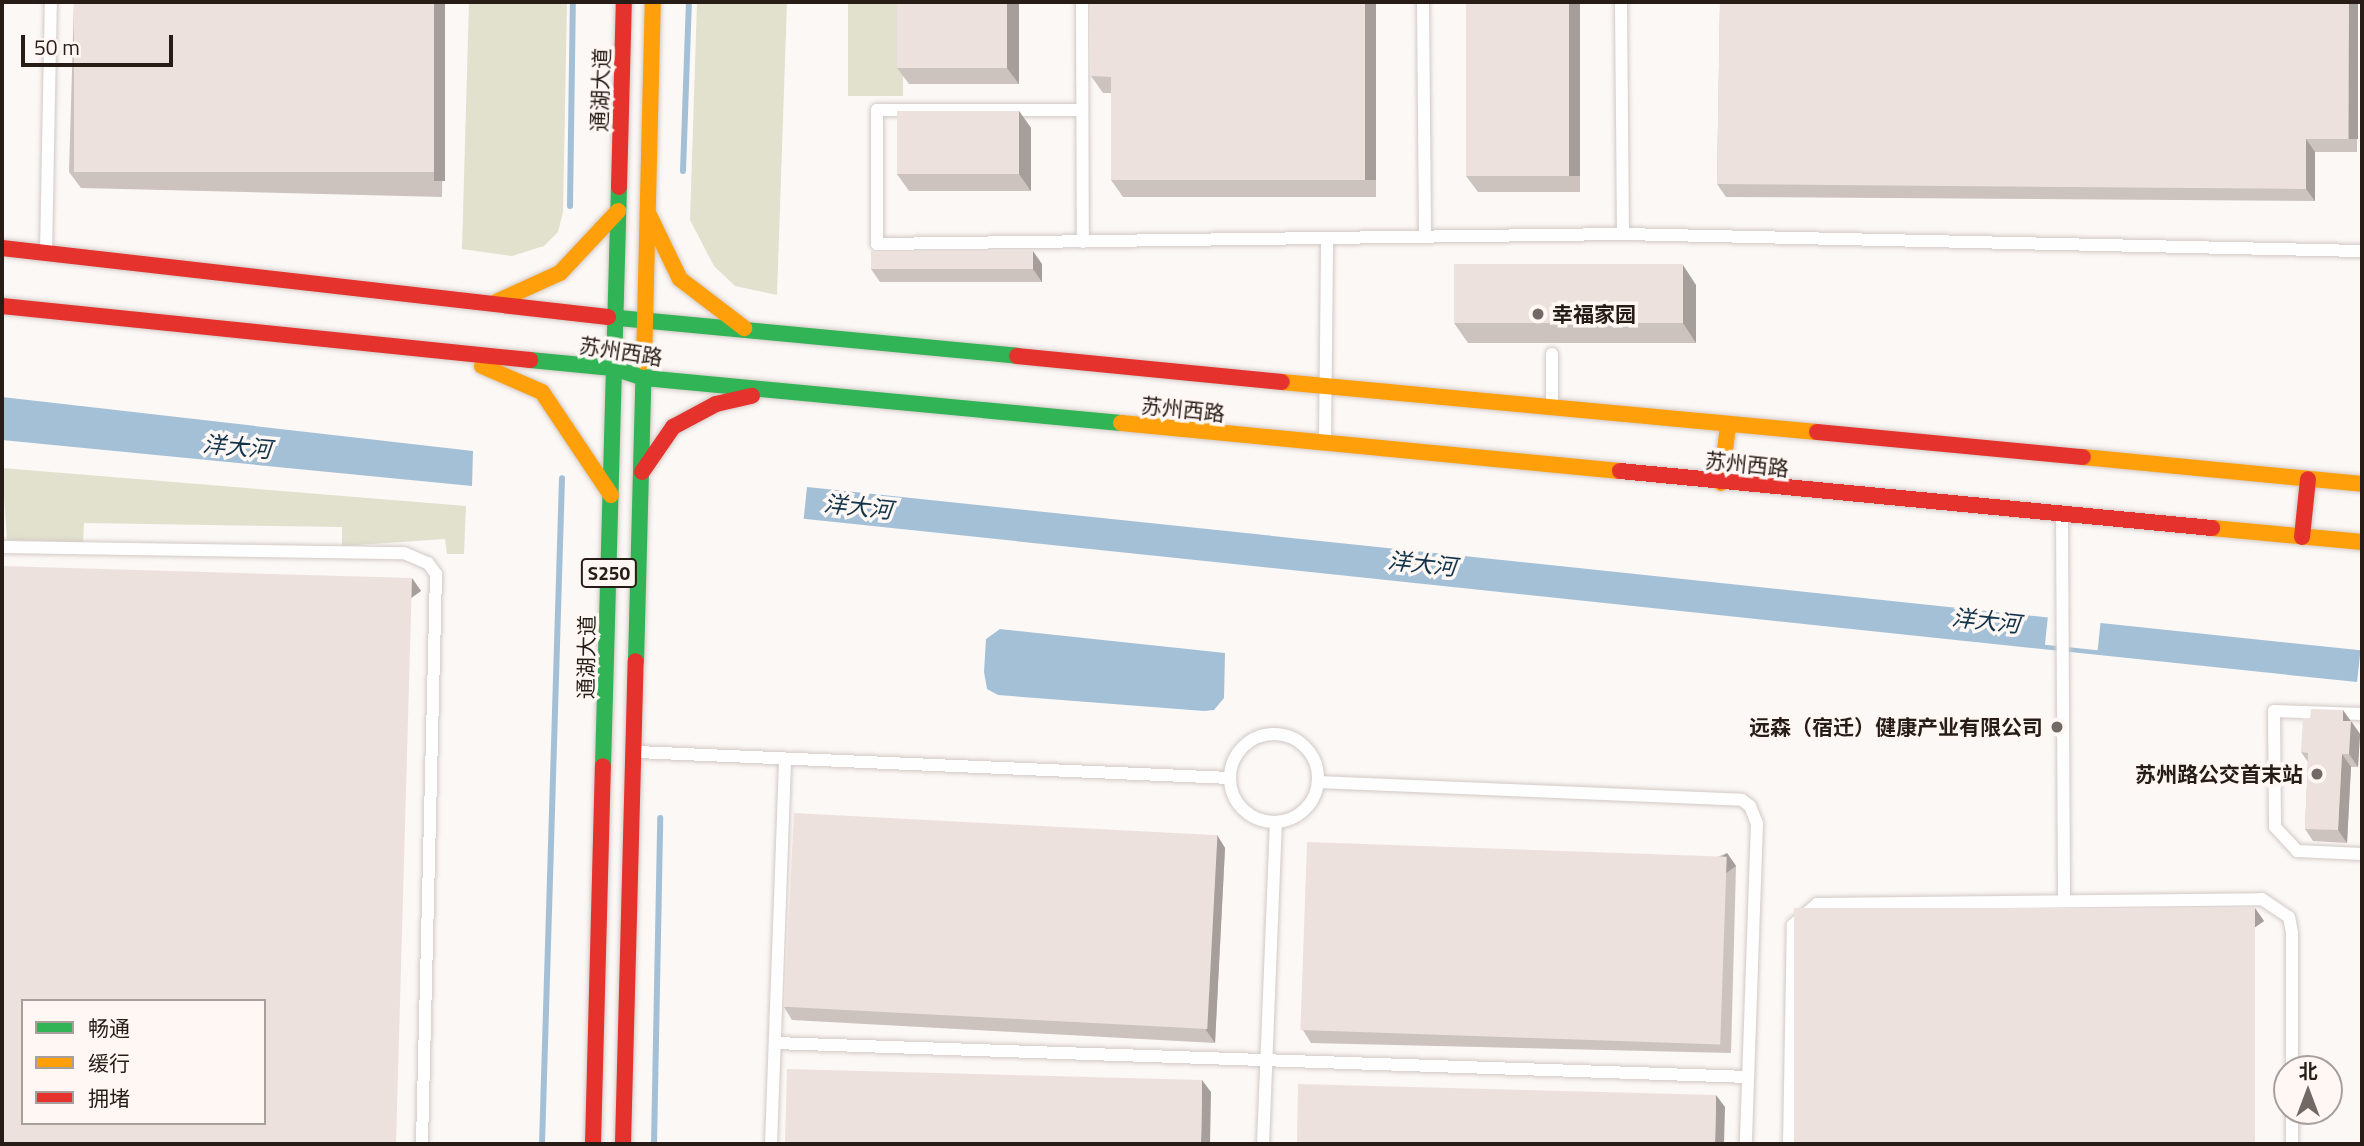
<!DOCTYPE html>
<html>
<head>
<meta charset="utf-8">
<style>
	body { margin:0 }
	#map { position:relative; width:2364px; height:1146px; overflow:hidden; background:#fcf8f6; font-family:"Titillium Web","Noto Sans SC",sans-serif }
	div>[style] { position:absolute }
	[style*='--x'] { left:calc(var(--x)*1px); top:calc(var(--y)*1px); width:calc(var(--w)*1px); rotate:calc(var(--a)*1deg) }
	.green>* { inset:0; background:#e1e1ce; transform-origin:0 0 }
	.water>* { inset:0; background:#a4c0d6; transform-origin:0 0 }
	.pier>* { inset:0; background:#fcf8f6; transform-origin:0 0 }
	.stream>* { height:6px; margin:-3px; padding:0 3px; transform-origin:3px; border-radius:3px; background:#a4c0d6 }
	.roads { filter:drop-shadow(0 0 2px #d1c9c5) drop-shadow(0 0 2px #d1c9c5) }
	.lane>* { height:12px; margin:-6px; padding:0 6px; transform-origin:6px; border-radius:6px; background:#fffefe }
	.lane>.ring { margin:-6px; padding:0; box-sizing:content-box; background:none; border:12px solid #fffefe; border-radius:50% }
	.fast>* { height:16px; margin:-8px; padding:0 8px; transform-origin:8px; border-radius:8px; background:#30b455 }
	.slow>* { height:16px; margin:-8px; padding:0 8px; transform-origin:8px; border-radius:8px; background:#ff9f0a }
	.jam>* { height:16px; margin:-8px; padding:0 8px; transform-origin:8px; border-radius:8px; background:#e5322d }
	.wall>* { inset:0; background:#ccc2be }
	.shaded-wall>* { inset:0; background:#a69e9b; transform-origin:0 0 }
	.building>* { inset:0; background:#ede1dd; transform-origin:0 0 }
	.dots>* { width:19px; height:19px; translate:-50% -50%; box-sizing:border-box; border:4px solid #fef7f4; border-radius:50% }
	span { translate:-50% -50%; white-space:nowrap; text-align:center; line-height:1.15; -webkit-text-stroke:7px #fef7f4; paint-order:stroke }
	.shield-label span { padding:2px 5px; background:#fef7f4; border:2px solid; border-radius:5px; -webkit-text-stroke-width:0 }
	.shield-label { font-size:19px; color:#281c17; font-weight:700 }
	.street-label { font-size:21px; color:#281c17 }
	.poi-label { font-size:21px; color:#281c17; font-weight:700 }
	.left { translate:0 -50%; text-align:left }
	.right { translate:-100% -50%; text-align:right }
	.water-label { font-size:23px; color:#11334a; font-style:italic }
	.frame { position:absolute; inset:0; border:4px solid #281c17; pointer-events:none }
	.legend { position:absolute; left:21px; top:999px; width:245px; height:126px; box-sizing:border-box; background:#fef7f4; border:2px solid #a89f9c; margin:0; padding:9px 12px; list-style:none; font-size:21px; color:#281c17 }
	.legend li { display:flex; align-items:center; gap:14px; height:35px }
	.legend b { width:35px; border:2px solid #a89f9c }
	.north { position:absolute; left:2273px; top:1055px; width:70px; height:70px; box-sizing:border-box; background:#fef7f4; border:2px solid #a89f9c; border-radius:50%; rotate:0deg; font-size:19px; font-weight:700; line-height:28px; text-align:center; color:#281c17 }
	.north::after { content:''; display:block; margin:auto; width:24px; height:32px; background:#726965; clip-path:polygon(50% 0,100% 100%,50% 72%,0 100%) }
	.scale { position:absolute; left:21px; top:35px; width:152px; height:32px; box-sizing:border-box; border:4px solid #281c17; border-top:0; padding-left:9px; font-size:21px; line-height:24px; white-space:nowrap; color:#281c17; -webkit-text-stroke:5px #fef7f4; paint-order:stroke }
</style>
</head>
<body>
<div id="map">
	<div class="green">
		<div style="clip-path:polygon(469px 2px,567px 2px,563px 212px,558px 232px,544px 246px,512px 256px,462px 249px)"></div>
		<div style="clip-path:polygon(697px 2px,787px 2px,777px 295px,735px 286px,714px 266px,690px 220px)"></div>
		<div style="left:848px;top:2px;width:55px;height:94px"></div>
		<div style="clip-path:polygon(2px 468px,466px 506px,464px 554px,447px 554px,445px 539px,342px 546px,342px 527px,84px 523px,83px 542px,7px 540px)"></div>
	</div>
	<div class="water">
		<div style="clip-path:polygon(2px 397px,473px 451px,472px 486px,2px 440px)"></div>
		<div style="left:807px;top:487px;width:1562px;height:32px;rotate:6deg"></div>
		<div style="clip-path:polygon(1000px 629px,1225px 653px,1224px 698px,1214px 710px,1204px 711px,998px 695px,987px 689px,984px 672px,986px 639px)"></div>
	</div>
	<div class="pier">
		<div style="left:2049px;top:606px;width:53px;height:39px;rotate:6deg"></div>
	</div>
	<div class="stream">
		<div style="--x:683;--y:171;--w:169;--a:-88"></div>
		<div style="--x:570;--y:206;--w:204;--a:-89.2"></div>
		<div style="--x:542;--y:1144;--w:666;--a:-88.28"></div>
		<div style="--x:654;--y:1144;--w:326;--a:-88.9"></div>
	</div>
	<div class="roads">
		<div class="lane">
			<div style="--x:1082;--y:2;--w:240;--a:89.8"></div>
			<div style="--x:1423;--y:2;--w:235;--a:89.5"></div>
			<div style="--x:1082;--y:110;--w:205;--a:180"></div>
			<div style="--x:877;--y:110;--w:134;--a:90"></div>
			<div style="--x:877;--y:244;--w:746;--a:-0.77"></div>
			<div style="--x:1623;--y:234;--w:232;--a:-90.5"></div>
			<div style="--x:1623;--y:234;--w:739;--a:1.32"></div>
			<div style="--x:46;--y:253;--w:251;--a:-88.9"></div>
			<div style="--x:1552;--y:354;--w:50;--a:90"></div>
			<div style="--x:1325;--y:440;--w:201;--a:-89.4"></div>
			<div style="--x:2062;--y:516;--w:381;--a:89.7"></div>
			<div style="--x:2;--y:547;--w:402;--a:0.9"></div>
			<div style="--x:404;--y:553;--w:26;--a:23"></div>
			<div style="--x:428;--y:563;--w:14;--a:54"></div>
			<div style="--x:436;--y:574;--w:570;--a:91.41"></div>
			<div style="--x:2362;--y:714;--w:88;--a:-178"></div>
			<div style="--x:2274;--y:711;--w:116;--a:89.5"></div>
			<div style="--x:2275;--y:827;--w:33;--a:47"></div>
			<div style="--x:2297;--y:851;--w:65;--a:2.6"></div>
			<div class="ring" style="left:1230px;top:734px;width:76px;height:76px"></div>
			<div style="--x:637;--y:752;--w:594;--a:2.51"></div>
			<div style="--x:1318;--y:782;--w:424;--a:2.4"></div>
			<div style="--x:1742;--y:800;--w:10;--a:37"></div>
			<div style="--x:1750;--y:806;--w:18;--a:68"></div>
			<div style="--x:1757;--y:823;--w:321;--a:92"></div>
			<div style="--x:775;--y:1043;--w:974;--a:2"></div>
			<div style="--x:2292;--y:1111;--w:33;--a:90"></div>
			<div style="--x:771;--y:1144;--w:385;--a:-87.9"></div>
			<div style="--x:1263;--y:1144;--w:322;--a:-87.7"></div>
			<div style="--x:1789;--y:1144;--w:219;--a:-89"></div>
			<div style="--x:1793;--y:925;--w:32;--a:-41"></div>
			<div style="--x:1817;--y:904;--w:445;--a:-0.6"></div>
			<div style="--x:2262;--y:899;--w:32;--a:34"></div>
			<div style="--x:2289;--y:917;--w:16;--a:79"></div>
			<div style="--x:2292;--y:933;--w:136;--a:90"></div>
		</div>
		<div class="fast">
			<div style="--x:608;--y:317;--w:411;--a:5.4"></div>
			<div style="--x:530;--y:360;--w:83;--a:5.5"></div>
			<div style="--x:613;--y:368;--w:33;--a:18"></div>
			<div style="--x:644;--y:378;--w:479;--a:5.4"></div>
			<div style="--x:636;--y:661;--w:299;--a:-88.5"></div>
			<div style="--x:603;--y:766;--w:579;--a:-88.42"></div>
		</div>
		<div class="slow">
			<div style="--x:649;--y:215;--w:71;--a:64.2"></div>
			<div style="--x:680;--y:279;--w:81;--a:37.4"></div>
			<div style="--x:496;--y:302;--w:70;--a:-24.4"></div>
			<div style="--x:560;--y:273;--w:85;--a:-46.9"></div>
			<div style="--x:644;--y:362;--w:360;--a:-88.6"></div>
			<div style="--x:482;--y:366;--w:65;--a:23.4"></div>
			<div style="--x:542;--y:392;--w:124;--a:56.2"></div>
			<div style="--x:1282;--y:382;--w:537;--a:5.34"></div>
			<div style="--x:1121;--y:423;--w:501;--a:5.49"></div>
			<div style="--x:2083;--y:457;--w:280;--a:5.5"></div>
			<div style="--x:1721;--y:483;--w:57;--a:-83"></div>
			<div style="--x:2212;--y:528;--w:151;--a:5.3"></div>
		</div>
		<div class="jam">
			<div style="--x:619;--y:187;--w:185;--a:-88.5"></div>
			<div style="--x:2;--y:248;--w:610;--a:6.5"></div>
			<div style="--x:2;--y:306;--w:531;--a:5.84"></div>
			<div style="--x:1017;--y:356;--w:266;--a:5.6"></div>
			<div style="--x:1817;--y:432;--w:267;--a:5.4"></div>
			<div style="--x:1620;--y:471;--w:595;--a:5.5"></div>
			<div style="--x:642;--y:472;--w:55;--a:-55.4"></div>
			<div style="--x:673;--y:427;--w:49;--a:-28.1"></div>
			<div style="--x:716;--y:404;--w:37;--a:-13"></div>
			<div style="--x:2302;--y:537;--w:58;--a:-84.1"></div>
			<div style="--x:593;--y:1144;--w:378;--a:-88.5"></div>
			<div style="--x:623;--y:1144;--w:483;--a:-88.5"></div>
		</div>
	</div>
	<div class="wall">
		<div style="clip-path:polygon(74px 2px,445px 2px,442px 197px,81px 188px,69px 172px)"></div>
		<div style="clip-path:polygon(1019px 2px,1019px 84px,909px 84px,897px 68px)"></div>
		<div style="clip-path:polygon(1376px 2px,1376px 197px,1123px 197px,1111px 180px,1111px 93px,1103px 93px,1091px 76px)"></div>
		<div style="clip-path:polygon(1580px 2px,1580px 192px,1478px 192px,1466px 176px)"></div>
		<div style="clip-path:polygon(1720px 2px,2358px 2px,2357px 152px,2315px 152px,2315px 201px,1726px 197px,1717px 184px)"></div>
		<div style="clip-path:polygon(1019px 111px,1031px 128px,1031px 191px,909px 191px,897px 174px)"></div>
		<div style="clip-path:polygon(1042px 264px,1042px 282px,880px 282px,871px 269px)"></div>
		<div style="clip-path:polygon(1696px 285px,1696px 343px,1468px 343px,1454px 323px)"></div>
		<div style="clip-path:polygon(2352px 722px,2360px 734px,2358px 767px,2351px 767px,2347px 843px,2313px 841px,2305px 829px,2308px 762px,2301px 752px)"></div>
		<div style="clip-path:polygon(1217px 835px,1225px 848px,1215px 1043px,792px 1020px,784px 1007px)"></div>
		<div style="clip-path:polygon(1727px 853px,1736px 866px,1731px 1053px,1311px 1043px,1303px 1030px)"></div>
	</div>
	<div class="shaded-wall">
		<div style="left:434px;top:2px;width:11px;height:179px"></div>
		<div style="clip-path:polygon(1007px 2px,1019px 2px,1019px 84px,1007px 68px)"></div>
		<div style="left:1365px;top:2px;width:11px;height:178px"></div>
		<div style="left:1569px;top:2px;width:11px;height:174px"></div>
		<div style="left:2349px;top:2px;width:9px;height:137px"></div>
		<div style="clip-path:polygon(1019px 111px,1031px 128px,1031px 191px,1019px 174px)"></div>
		<div style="clip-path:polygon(2306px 139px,2315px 152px,2315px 201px,2306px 189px)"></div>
		<div style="clip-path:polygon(1033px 251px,1042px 264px,1042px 282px,1033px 269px)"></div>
		<div style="clip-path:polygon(1683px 265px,1696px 285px,1696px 343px,1683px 323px)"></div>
		<div style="left:412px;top:578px;width:16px;height:566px;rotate:55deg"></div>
		<div style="clip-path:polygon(2343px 710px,2360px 734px,2358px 767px,2349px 754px,2343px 721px)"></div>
		<div style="clip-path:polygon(2342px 754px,2351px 767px,2347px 843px,2338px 830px)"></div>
		<div style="clip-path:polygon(1217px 835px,1225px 848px,1215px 1043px,1206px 1030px)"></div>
		<div style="left:1727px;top:853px;width:16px;height:188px;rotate:55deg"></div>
		<div style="left:2255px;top:908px;width:16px;height:236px;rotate:55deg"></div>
		<div style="clip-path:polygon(1202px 1080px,1211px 1092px,1210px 1144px,1201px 1144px)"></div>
		<div style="clip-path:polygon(1716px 1095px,1725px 1107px,1724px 1144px,1715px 1144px)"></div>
	</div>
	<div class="building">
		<div style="left:74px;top:2px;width:360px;height:170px"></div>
		<div style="left:897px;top:2px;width:110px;height:66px"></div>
		<div style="clip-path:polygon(1090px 2px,1365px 2px,1365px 180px,1111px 180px,1111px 77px,1091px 76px)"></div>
		<div style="left:1466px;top:2px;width:103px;height:174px"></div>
		<div style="clip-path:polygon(1720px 2px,2349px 2px,2348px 139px,2306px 139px,2306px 189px,1717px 184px)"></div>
		<div style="left:897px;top:111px;width:122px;height:63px"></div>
		<div style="left:871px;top:251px;width:162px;height:18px"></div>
		<div style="left:1454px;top:264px;width:229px;height:59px"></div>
		<div style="clip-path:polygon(evenodd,2px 566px,412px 578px,396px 1144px,2px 1144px,2px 566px,23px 1001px,264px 1001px,264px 1123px,23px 1123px,23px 1001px)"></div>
		<div style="clip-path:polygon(2311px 709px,2343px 710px,2343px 721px,2351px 721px,2349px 754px,2342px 754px,2338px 830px,2305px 829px,2308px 753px,2301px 752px,2303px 718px,2310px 718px)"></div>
		<div style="left:794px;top:813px;width:424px;height:194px;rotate:3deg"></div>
		<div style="left:1307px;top:842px;width:420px;height:188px;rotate:2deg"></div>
		<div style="left:2255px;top:908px;width:236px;height:461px;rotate:90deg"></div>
		<div style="clip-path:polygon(787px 1069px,1202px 1080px,1201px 1144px,785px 1144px)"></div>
		<div style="clip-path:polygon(1298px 1084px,1716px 1095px,1715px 1144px,1297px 1144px)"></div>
	</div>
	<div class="dots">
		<div style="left:1538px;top:314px;background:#726965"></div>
		<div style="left:2057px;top:727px;background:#726965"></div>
		<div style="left:2317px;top:774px;background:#726965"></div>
	</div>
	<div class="shield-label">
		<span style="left:609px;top:573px">S250</span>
	</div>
	<div class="street-label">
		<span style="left:600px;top:90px;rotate:-88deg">通湖大道</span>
		<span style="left:621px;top:351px;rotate:9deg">苏州西路</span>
		<span style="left:1183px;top:409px;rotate:6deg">苏州西路</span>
		<span style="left:1747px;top:464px;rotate:6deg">苏州西路</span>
		<span style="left:586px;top:657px;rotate:-89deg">通湖大道</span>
	</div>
	<div class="poi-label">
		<span class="left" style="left:1552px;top:314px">幸福家园</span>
		<span class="right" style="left:2043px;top:727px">远森（宿迁）健康产业有限公司</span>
		<span class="right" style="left:2303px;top:774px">苏州路公交首末站</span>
	</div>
	<div class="water-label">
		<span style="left:237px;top:447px;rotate:5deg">洋大河</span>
		<span style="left:858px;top:507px;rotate:6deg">洋大河</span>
		<span style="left:1422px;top:564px;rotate:6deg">洋大河</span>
		<span style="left:1986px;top:621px;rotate:6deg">洋大河</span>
	</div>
	<div class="frame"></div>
	<ul class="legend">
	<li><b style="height:9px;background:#30b455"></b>畅通</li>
	<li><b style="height:9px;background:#ff9f0a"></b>缓行</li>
	<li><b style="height:9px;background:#e5322d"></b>拥堵</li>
	</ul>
	<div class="north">北</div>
	<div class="scale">50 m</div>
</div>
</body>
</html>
